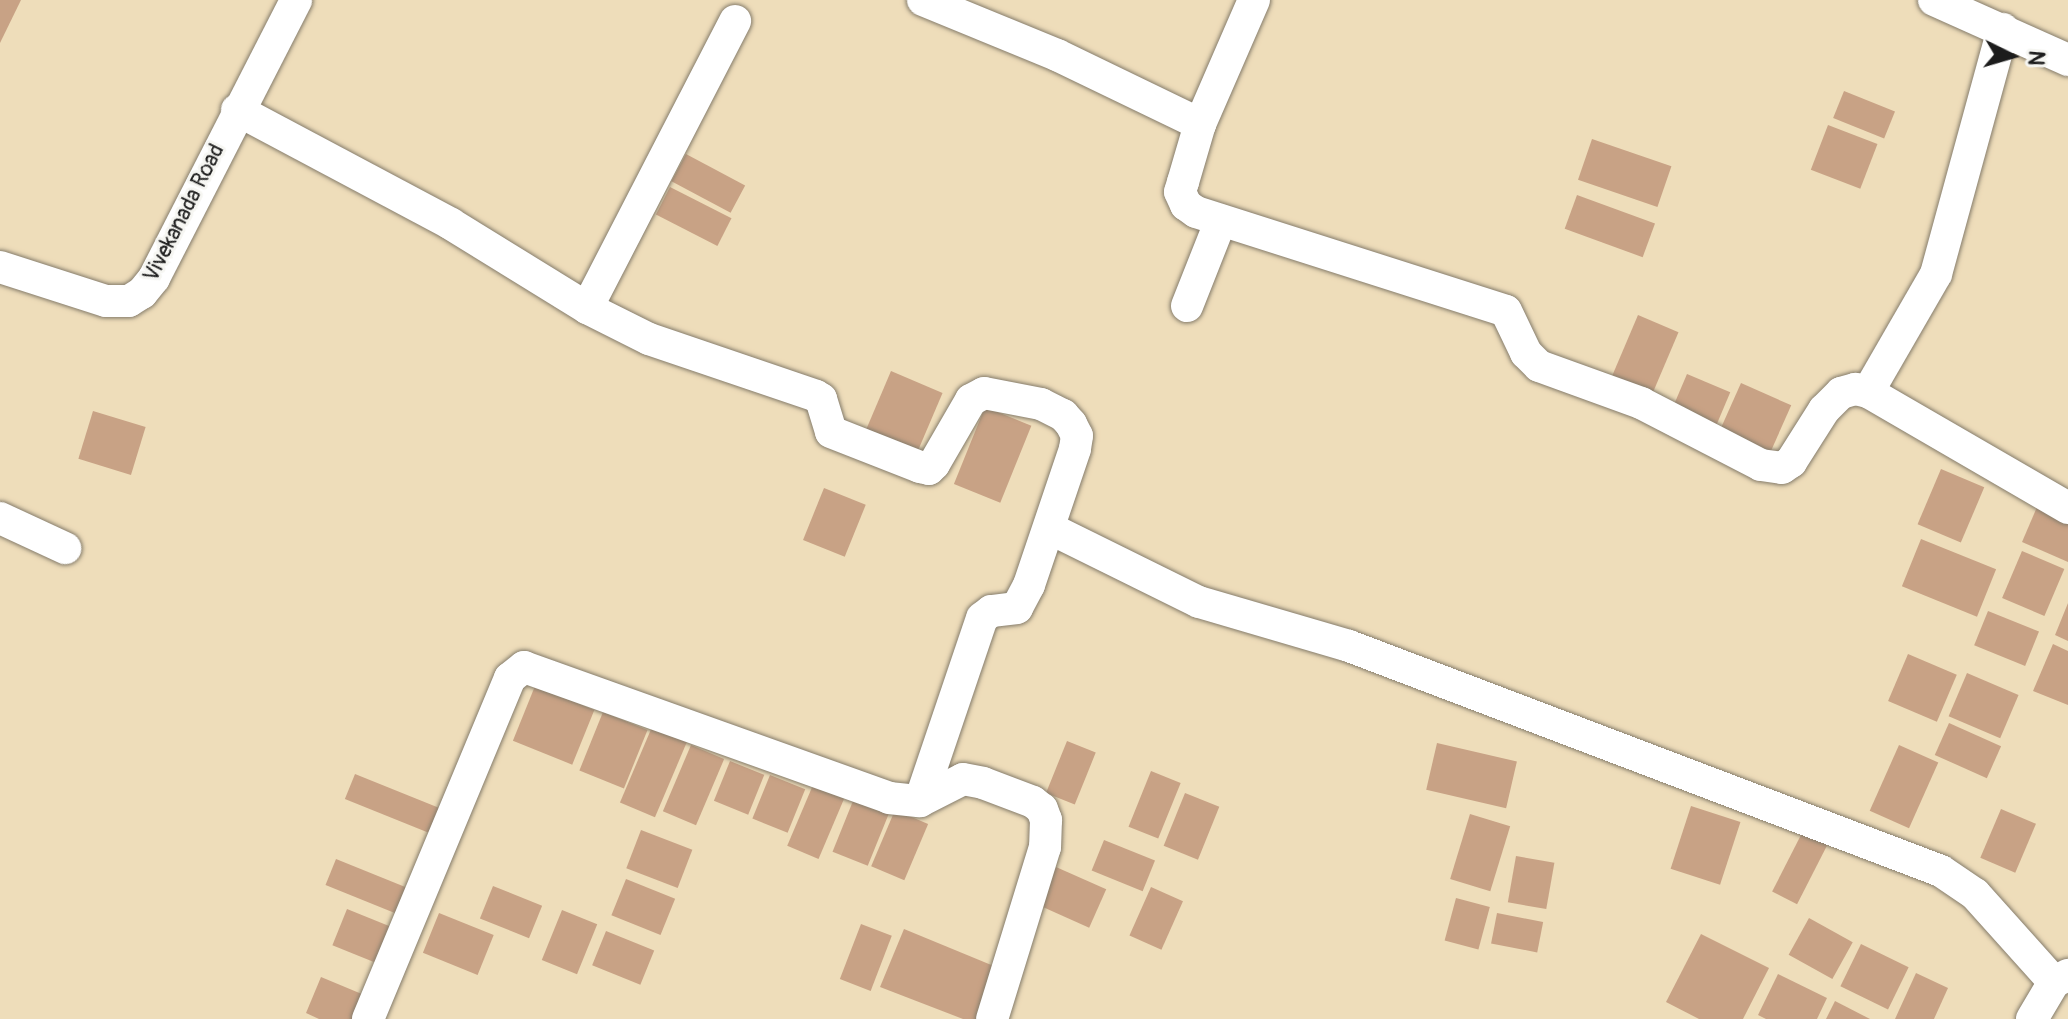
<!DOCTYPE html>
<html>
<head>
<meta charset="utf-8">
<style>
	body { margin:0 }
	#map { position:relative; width:2068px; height:1019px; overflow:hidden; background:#eeddba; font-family:Pangolin,sans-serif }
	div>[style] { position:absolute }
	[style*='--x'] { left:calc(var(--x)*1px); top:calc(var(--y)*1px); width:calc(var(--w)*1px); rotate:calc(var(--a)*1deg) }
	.building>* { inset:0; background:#c8a285; transform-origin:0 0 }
	.roads { filter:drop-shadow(0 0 2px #857c6b) drop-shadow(0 0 2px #857c6b) }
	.street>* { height:32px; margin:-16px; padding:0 16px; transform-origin:16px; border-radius:16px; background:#fff }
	span { translate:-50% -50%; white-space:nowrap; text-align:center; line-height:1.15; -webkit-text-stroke:6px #f6f6f2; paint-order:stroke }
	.street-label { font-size:22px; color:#1c1c1c }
	.north { position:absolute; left:1972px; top:16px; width:80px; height:80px; -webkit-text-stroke:6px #f6f6f2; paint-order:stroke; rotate:95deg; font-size:22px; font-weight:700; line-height:32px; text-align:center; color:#1c1c1c }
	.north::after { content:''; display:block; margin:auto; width:28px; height:36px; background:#1c1c1c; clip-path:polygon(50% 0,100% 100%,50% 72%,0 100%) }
</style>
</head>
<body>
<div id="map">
	<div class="building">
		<div style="clip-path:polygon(0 0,21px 0,0 43px)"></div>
		<div style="left:1844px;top:91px;width:55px;height:29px;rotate:22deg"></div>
		<div style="left:1828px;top:125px;width:53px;height:48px;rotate:21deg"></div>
		<div style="left:1592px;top:139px;width:84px;height:43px;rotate:19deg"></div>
		<div style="left:686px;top:154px;width:67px;height:31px;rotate:28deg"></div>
		<div style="left:670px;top:187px;width:69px;height:31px;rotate:27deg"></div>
		<div style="left:1577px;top:195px;width:83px;height:36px;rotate:20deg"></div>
		<div style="left:1638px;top:315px;width:44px;height:72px;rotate:23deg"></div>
		<div style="left:891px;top:371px;width:56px;height:63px;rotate:23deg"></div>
		<div style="left:1687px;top:374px;width:47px;height:40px;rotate:23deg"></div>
		<div style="left:1741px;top:383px;width:55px;height:60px;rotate:24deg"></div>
		<div style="left:985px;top:407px;width:50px;height:83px;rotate:22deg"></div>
		<div style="left:93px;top:411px;width:55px;height:50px;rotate:17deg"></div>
		<div style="left:1941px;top:469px;width:47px;height:60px;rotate:23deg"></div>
		<div style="left:824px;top:488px;width:45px;height:56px;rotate:22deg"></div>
		<div style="clip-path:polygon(2037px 507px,2068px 520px,2068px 562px,2022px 542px)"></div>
		<div style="left:1921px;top:539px;width:81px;height:51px;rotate:22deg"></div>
		<div style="left:2022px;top:551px;width:46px;height:51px;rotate:23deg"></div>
		<div style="clip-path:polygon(2068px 603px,2068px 641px,2055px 635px)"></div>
		<div style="left:1988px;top:611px;width:55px;height:37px;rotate:22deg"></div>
		<div style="clip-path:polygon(2053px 644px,2068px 651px,2068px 705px,2033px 691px)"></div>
		<div style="left:1908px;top:654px;width:53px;height:51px;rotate:23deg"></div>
		<div style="left:1967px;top:673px;width:56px;height:47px;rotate:23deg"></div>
		<div style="left:535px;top:686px;width:64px;height:59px;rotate:22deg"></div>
		<div style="left:603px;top:712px;width:48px;height:63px;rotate:22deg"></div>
		<div style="left:1949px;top:723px;width:57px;height:35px;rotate:24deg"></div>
		<div style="left:652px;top:727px;width:38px;height:82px;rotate:23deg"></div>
		<div style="left:1067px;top:741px;width:31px;height:56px;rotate:22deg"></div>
		<div style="left:1437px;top:743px;width:82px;height:48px;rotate:13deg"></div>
		<div style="left:691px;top:745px;width:36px;height:72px;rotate:23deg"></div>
		<div style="left:1899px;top:745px;width:43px;height:72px;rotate:24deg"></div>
		<div style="left:730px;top:761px;width:37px;height:43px;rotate:22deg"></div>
		<div style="left:1151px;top:771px;width:32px;height:60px;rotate:22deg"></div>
		<div style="left:355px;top:774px;width:97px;height:27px;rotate:22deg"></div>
		<div style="left:770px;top:775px;width:38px;height:47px;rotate:22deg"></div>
		<div style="left:813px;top:785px;width:34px;height:66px;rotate:23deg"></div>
		<div style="left:1185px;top:793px;width:37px;height:57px;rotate:22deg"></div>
		<div style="left:855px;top:796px;width:38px;height:60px;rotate:22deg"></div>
		<div style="left:1691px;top:806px;width:52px;height:66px;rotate:18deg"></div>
		<div style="left:2001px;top:809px;width:38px;height:53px;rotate:23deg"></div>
		<div style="left:895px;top:810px;width:36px;height:61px;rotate:23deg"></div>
		<div style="left:1470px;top:814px;width:42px;height:68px;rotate:17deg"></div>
		<div style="left:641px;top:830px;width:55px;height:41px;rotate:21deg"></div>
		<div style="left:1803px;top:831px;width:28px;height:68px;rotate:27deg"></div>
		<div style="left:1104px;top:840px;width:55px;height:33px;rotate:22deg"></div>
		<div style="left:1516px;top:856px;width:39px;height:47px;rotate:10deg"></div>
		<div style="left:336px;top:859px;width:90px;height:28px;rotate:22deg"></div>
		<div style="left:1056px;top:867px;width:55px;height:42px;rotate:24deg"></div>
		<div style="left:626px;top:879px;width:53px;height:39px;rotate:22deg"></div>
		<div style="left:493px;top:886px;width:53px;height:35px;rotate:22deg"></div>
		<div style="left:1151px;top:887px;width:35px;height:53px;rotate:24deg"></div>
		<div style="left:1456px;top:898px;width:35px;height:44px;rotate:15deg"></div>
		<div style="left:347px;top:909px;width:48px;height:39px;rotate:22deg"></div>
		<div style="left:562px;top:910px;width:38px;height:54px;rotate:22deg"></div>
		<div style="left:439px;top:913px;width:59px;height:43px;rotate:22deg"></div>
		<div style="left:1497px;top:913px;width:47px;height:31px;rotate:11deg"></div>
		<div style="left:1809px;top:918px;width:50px;height:42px;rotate:29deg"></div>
		<div style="left:861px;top:924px;width:33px;height:59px;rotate:21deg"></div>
		<div style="clip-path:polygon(904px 929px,1001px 969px,981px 1019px,963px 1019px,880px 987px)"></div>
		<div style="left:606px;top:931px;width:52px;height:37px;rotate:22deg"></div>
		<div style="clip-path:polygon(1701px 934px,1769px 968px,1743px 1019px,1699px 1019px,1666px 1002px)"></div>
		<div style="left:1861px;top:944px;width:53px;height:47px;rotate:26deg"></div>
		<div style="clip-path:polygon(1916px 973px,1948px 988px,1934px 1019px,1895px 1019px)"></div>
		<div style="clip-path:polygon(1778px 974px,1827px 998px,1817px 1019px,1766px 1019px,1758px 1015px)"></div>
		<div style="clip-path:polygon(321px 977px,369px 997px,360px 1019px,319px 1019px,306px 1013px)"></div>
		<div style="clip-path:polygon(1835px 1001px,1870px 1019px,1826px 1019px)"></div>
	</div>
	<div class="roads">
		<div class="street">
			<div style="--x:923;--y:0;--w:145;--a:22.3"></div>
			<div style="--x:1057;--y:55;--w:159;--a:25.8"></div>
			<div style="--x:1254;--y:0;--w:135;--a:113.5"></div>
			<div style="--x:1200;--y:124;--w:60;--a:106.3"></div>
			<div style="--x:1183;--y:182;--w:10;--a:107"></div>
			<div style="--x:1180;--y:192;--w:14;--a:65"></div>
			<div style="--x:1186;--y:205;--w:12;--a:35"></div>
			<div style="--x:1196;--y:212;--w:325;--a:17.7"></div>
			<div style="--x:1506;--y:311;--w:47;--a:64.5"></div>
			<div style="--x:1526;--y:353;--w:18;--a:45"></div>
			<div style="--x:1539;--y:366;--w:109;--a:19.9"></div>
			<div style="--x:1641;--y:403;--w:135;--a:27.3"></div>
			<div style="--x:1761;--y:465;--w:21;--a:8"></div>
			<div style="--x:1782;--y:468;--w:11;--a:-34"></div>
			<div style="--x:1791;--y:462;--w:62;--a:-57.6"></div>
			<div style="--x:1824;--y:410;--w:24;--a:-45"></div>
			<div style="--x:1841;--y:393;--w:15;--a:-16"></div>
			<div style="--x:1855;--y:389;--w:13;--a:13"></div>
			<div style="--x:1868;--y:392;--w:231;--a:30.1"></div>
			<div style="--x:1934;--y:0;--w:147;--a:24.1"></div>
			<div style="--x:237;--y:110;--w:242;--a:28"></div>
			<div style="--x:451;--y:224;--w:160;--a:31.7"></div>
			<div style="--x:587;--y:308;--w:323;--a:-62.7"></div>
			<div style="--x:0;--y:267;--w:111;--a:17.8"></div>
			<div style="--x:106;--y:301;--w:23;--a:0"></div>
			<div style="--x:129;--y:301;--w:15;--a:-32"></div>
			<div style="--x:142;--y:293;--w:19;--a:-51"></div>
			<div style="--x:154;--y:278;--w:312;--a:-62.9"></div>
			<div style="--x:1187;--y:306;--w:92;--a:-68.4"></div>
			<div style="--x:587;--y:308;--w:69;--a:26.6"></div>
			<div style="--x:649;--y:339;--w:176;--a:18.8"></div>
			<div style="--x:816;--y:396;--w:6;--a:31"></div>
			<div style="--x:821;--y:399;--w:34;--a:73"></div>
			<div style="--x:831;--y:432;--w:96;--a:21.5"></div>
			<div style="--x:920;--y:467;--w:9;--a:13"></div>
			<div style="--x:929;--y:469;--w:7;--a:-45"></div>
			<div style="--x:934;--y:464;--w:74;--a:-60"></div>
			<div style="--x:971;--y:400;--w:15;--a:-28"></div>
			<div style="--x:984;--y:393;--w:58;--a:10.9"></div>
			<div style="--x:1041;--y:404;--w:25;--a:27"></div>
			<div style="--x:1063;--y:415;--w:12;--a:48"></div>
			<div style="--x:1071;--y:424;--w:13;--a:63"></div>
			<div style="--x:1077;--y:436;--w:13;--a:99"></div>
			<div style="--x:1075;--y:449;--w:144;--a:108.7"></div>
			<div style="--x:1029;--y:585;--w:26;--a:118"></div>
			<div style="--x:1017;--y:608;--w:26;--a:173"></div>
			<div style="--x:991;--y:611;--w:11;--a:142"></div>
			<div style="--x:982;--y:618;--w:193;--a:108.7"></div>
			<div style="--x:1868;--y:392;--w:136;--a:-60"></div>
			<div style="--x:1936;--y:274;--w:254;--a:-74.7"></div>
			<div style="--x:0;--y:518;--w:72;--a:24.8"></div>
			<div style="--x:1049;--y:528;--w:167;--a:26.3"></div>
			<div style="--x:1199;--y:602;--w:156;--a:16.3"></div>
			<div style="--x:1349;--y:646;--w:633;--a:20.81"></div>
			<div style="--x:1941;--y:871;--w:41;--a:34.1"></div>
			<div style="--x:1975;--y:894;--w:118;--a:48.1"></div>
			<div style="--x:368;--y:1019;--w:369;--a:-67.4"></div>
			<div style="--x:510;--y:678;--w:18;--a:-38"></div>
			<div style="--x:524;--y:667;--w:388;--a:19.7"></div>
			<div style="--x:889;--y:798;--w:31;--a:6"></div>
			<div style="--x:920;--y:801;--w:48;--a:-27.1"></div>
			<div style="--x:963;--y:779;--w:20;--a:11"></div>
			<div style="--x:983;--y:783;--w:53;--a:20.8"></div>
			<div style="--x:1033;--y:802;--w:11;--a:38"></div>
			<div style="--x:1042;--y:809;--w:12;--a:70"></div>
			<div style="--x:1046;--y:820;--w:27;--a:92"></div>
			<div style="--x:1045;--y:847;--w:180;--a:107.1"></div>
			<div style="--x:2032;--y:1019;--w:43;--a:-59.3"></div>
			<div style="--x:2054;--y:982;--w:16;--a:-27"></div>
		</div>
	</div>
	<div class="street-label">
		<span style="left:184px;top:213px;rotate:-63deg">Vivekanada Road</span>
	</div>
	<div class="north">N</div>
</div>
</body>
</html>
